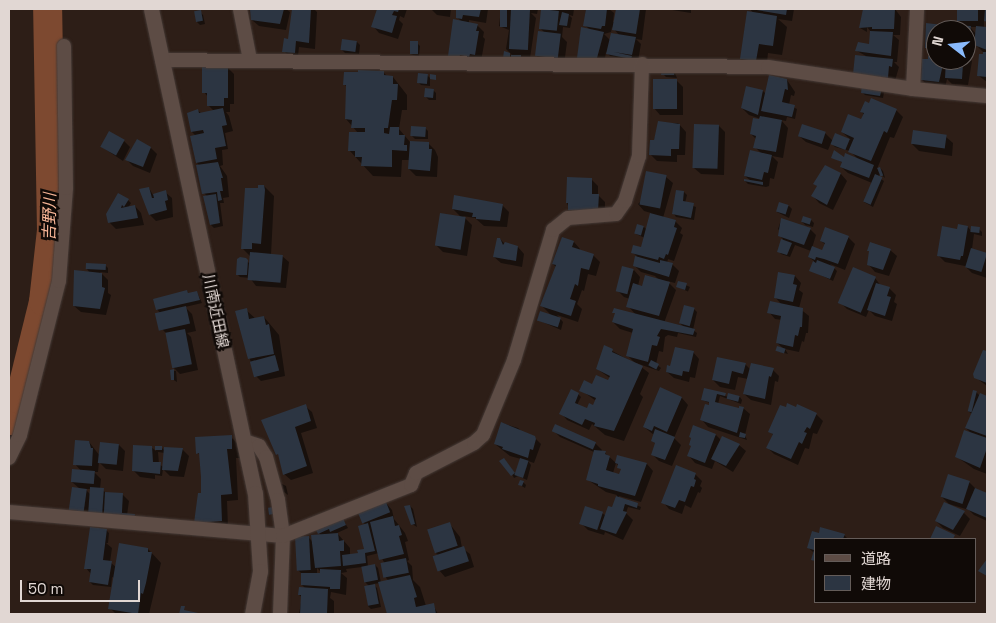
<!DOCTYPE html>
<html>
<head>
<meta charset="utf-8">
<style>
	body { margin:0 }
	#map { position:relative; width:996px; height:623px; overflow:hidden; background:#2d1e17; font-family:"Space Grotesk","Noto Sans JP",sans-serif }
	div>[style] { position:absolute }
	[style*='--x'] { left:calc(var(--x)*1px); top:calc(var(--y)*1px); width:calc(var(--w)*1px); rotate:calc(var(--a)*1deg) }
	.shadow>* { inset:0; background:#0007; transform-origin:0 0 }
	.river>* { height:29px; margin:-14.5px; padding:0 14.5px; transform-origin:14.5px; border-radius:14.5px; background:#7d4930 }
	.building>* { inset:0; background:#2c3542; transform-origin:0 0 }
	.roads { filter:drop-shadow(0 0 1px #453a36) drop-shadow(0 0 1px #453a36) }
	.street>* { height:14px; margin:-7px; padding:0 7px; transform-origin:7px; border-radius:7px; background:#5d4c45 }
	.secondary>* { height:15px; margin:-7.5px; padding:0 7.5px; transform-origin:7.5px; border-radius:7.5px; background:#5d4c45 }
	span { translate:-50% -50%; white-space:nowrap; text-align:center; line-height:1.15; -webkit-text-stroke:5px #100a07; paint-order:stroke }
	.street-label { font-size:15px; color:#e1d7d3 }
	.water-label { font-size:16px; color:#f7b596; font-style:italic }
	.frame { position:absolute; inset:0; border:10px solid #e1d7d3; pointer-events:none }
	.legend { position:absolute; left:814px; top:538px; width:162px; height:65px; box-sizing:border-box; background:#100a07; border:1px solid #645c59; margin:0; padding:6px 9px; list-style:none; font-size:15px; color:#e1d7d3 }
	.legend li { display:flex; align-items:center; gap:10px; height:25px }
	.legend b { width:25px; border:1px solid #645c59 }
	.north { position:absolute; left:926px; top:20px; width:50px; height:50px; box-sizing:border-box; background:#100a07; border:1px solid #645c59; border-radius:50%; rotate:286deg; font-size:14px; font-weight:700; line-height:20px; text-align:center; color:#e1d7d3 }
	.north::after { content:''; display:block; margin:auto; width:18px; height:22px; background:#89bafc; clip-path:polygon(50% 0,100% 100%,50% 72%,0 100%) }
	.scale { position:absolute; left:20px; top:580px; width:120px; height:22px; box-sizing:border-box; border:2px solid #e1d7d3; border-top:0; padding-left:6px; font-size:15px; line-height:18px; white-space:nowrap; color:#e1d7d3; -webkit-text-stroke:4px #100a07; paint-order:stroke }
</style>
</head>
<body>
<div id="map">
	<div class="shadow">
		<div style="clip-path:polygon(253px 9px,286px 9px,290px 12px,286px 30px,259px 26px,252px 20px)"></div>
		<div style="clip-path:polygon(293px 9px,314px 9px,317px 12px,315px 49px,299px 47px,298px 56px,287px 54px,284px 51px,289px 41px)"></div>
		<div style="clip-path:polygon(383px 9px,407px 9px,404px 18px,400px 16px,399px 20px,403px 24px,398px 39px,379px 33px,373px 26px)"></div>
		<div style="clip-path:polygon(431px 9px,451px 9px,450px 17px,437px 15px)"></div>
		<div style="clip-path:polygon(458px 9px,488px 9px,486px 23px,469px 20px,469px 24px,477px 25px,484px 32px,483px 37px,485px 39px,481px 61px,456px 62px,449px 55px,463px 23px,457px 17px)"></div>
		<div style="clip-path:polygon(501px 9px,538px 9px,537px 14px,531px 13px,536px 18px,530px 58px,523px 57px,524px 62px,512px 62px,506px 53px,512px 55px,506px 49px,509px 30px,499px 26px)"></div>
		<div style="clip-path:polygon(546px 9px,574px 9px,573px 16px,569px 15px,572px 18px,570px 28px,563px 27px,562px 37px,567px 42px,564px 65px,542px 62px,536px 55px,545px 33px,540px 28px,548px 11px)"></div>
		<div style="clip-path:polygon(evenodd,586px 9px,609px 9px,614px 13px,613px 22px,615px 22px,617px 9px,646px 9px,642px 40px,636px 39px,641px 44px,638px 61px,610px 56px,606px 52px,604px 64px,578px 58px,590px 30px,585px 25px,586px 9px,612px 27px,620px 36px,611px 41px,604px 34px,611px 32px,612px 27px)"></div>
		<div style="clip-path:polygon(666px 9px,690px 9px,691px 10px,691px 13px)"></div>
		<div style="clip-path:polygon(750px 9px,794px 9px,792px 21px,778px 19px,787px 27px,782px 55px,768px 53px,766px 71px,751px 69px,741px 59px,754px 14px)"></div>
		<div style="clip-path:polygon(865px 9px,895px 9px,901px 17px,900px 35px,893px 35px,899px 40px,897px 62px,894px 62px,899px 67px,894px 84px,854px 73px,866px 56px,857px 51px,870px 47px,871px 32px,867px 27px,867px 32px,860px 28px)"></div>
		<div style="clip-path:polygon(evenodd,959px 9px,987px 9px,987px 23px,984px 20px,984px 28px,987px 28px,987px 82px,979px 76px,984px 53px,976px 45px,975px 49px,969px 49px,968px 57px,972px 61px,968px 85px,952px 84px,947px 79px,945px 88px,929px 86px,922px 80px,936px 58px,936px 60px,947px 62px,947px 60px,966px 60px,966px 30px,949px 30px,965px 27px,958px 20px,959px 9px,970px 27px,977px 27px,976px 34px,970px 27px)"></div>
		<div style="clip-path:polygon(200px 12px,203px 15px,205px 24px,200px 25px,197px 22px)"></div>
		<div style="clip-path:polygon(927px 25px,942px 26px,946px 30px,936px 30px,936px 55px,932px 54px,926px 48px)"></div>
		<div style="clip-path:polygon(357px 42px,360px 45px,359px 54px,345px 53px,342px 50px)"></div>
		<div style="clip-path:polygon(417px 43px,420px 46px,419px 57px,410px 54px)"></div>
		<div style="clip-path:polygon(227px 67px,234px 74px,234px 104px,230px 104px,230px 112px,226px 112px,229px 116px,233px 131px,225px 133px,228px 149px,222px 150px,223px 165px,220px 166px,227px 176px,229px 197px,223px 198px,224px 203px,220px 203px,223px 226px,214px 228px,211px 225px,205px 197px,207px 196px,204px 193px,200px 166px,197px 163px,196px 136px,192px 132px,197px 110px,201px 113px,214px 111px,208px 105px,208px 97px,204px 92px)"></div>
		<div style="clip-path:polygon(674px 71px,677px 78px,666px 77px,663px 74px)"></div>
		<div style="clip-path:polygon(383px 72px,388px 77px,393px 77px,407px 95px,407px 110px,402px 110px,399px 129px,410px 142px,428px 143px,435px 150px,438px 157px,437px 177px,416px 176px,409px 169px,410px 160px,402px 160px,401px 177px,373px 176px,349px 150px,358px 133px,346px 119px,347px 87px,344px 84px)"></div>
		<div style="clip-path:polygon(427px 75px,430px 78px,430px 86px,421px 85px,418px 82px)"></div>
		<div style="clip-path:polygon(676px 80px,683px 87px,683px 115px,660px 115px,654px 108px)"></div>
		<div style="clip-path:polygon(787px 80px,795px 92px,794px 96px,791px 95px,789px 105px,797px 109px,795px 119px,787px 117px,786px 121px,781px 120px,788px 128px,783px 158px,772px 156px,778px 162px,774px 179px,770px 178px,769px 186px,766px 187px,748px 184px,745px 181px,751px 181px,745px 176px,761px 153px,755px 147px,756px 139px,751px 134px,761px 119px,749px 115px,742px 108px,763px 91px,766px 94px)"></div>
		<div style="clip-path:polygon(881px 89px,884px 92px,883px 98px,865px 95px,862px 92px)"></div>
		<div style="clip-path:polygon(433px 90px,436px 93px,436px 100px,429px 100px,426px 97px)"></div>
		<div style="clip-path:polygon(896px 110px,903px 117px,894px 138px,890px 137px,877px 169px,880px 168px,883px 171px,885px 178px,880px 174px,878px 177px,884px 181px,873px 207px,864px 202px,872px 183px,848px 173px,841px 167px,843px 163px,833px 157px,858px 159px,850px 151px,835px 147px,831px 143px,828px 150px,806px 142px,799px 136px,825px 133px,833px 141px,835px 134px,851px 140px,842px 132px,862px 121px,864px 115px,862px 112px)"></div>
		<div style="clip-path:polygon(659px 123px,678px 123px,686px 132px,685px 155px,677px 155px,677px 162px,657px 161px,650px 154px)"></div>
		<div style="clip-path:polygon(719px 126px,725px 132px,724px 175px,701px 174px,694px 168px)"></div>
		<div style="clip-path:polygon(425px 128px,428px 131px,428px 139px,415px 139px,412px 136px)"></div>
		<div style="clip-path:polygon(946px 137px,953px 143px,952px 156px,919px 151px,912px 144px)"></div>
		<div style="clip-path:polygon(124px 141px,130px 147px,123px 161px,102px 147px)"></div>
		<div style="clip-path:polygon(151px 148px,157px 154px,150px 173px,133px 166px,127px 160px)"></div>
		<div style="clip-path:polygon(825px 166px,841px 174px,847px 181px,833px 210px,819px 203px,813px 196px,818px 187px,815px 184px)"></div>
		<div style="clip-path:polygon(666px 177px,673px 183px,663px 218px,675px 221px,682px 228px,680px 233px,683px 235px,674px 261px,668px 259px,667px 263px,672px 264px,679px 271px,675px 283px,667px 281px,676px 290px,664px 323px,685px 328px,680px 323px,694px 309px,697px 312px,693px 330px,697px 333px,696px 337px,678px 333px,677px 337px,668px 335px,665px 337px,663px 352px,659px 351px,656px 364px,661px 368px,659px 371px,636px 363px,649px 373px,640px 394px,643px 397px,624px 441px,605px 435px,592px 424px,589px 430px,567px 420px,561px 413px,578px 394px,581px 397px,577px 405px,588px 410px,594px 407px,596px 401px,581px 390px,609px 382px,610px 378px,597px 369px,605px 347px,636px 364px,627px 355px,633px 333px,620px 329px,613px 322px,616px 314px,614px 312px,637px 316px,628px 306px,630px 299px,624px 297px,617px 290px,634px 270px,640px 277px,638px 286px,643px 287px,660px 281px,655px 276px,641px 272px,634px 265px,637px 256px,633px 253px,642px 249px,645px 238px,636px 234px,644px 227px,647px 230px,651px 213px,644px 211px,638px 204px)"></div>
		<div style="clip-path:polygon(592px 180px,598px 186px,598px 195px,605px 202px,605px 217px,575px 216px,569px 209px,567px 203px)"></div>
		<div style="clip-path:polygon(264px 186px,274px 196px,271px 255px,282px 256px,289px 262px,286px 288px,256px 286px,250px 278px,240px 277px,237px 274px,245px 259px,251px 265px,251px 257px,242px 248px,259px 190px)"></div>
		<div style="clip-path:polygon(149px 188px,153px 195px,165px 192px,172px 198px,173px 217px,156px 221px,150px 215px)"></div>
		<div style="clip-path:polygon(684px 192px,687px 195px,685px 203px,696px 207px,694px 220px,676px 217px,674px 214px)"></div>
		<div style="clip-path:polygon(128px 200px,131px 203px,128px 208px,135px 206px,141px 213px,144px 225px,116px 229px,110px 223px,109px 212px)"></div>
		<div style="clip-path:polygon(502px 205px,509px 212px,507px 227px,484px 226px,475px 218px,463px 216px,472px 225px,467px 256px,443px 252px,436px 245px,462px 218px,453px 209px)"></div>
		<div style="clip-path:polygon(789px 206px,792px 209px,789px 218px,777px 212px)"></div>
		<div style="clip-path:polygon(781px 220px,809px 228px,802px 222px,811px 220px,814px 223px,813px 227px,806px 225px,816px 235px,812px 248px,823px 252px,826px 245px,821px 241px,848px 237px,855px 244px,845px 270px,830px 264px,837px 271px,833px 281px,810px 270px,814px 261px,809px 257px,811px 251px,795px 245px,790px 257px,781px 254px,779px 251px,783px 239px,779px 235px,780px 231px,778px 229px)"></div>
		<div style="clip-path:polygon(968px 227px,971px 231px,979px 229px,982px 232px,982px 236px,974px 234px,972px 249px,987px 255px,987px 278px,972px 273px,965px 266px,945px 262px,938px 255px,958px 230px)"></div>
		<div style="clip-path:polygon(500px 239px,505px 244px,518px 247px,524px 254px,522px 267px,501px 263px,494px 257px)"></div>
		<div style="clip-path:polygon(574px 242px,580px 249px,579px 251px,593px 255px,600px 262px,596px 276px,588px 274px,584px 291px,582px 290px,577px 304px,582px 309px,578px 322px,557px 315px,563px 322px,561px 330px,538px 320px,552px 316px,542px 306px,556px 267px,553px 264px)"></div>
		<div style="clip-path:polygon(890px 250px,897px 256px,889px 276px,875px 272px,869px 265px,870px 252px)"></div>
		<div style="clip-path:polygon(105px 265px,108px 268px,108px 273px,100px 272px,108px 280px,108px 293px,111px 295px,106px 315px,81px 312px,74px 306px,90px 273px,87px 269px)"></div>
		<div style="clip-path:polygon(795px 276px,801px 283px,799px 290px,803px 293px,799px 308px,809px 316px,808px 333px,806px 333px,804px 342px,802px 341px,799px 352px,785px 349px,788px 354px,777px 351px,784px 349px,777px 343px,782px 320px,775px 319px,769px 312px,782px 305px,775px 297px)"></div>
		<div style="clip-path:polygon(875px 278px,881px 286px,889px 288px,896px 295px,894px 302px,897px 304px,892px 321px,875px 316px,869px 310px,866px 317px,847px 309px,840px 302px)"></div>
		<div style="left:679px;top:282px;width:12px;height:5px;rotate:24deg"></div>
		<div style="clip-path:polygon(187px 291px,189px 294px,197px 292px,202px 303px,185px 307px,192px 314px,196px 331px,187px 333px,191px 337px,198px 370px,180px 374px,173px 367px,166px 333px,163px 330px,160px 313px,157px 309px)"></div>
		<div style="clip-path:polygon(246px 310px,256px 319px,264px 317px,279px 335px,285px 376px,261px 381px,255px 375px,241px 331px)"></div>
		<div style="clip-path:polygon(984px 351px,987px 353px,987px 386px,975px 377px)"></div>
		<div style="clip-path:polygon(693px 352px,699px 359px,695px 378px,690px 377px,689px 382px,674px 378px,667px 372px)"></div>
		<div style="clip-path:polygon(745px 364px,750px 369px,773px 370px,779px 376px,778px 382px,775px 381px,771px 405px,751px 400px,744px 394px,748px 379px,738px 377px,735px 390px,720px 387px,713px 380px)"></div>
		<div style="clip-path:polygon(171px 371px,176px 371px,177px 382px,172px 379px)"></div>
		<div style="clip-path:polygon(660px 389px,682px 398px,688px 405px,674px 438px,681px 445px,672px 466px,659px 461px,652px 454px,656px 444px,652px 441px,654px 435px,644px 427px)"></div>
		<div style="clip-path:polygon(705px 389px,728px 397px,740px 397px,742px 400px,741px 404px,720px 396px,718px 404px,740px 409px,743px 408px,750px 414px,745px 435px,747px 440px,708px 427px,702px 420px,710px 403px,702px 400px)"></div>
		<div style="clip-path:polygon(976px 392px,980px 396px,987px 397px,987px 474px,974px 469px,957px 457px,973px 435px,966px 428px,972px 414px,968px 411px)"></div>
		<div style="clip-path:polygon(305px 406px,312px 412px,317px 428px,301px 433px,313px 473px,291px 480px,284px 474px,280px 458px,263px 421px)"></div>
		<div style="clip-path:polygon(816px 414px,823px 421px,817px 434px,813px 433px,809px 449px,805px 448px,798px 465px,774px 454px,768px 448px,773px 435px,770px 431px)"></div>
		<div style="clip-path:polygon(502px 423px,518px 428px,523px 433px,534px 437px,541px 444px,534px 463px,528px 461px,531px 465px,527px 480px,518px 476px,514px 478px,506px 462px,516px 475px,521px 459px,510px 456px,495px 444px)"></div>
		<div style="clip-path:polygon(evenodd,554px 431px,595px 443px,602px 450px,601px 452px,605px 453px,616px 463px,618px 456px,647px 464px,653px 471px,641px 502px,619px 496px,619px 498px,641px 507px,640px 510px,628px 507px,626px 513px,633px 520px,623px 540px,605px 532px,604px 535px,588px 530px,581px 523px,602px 513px,606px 516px,613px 509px,617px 495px,606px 492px,588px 480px,594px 452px,560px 437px,554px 431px,616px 463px,622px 470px,620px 476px,613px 473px,616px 463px)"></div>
		<div style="clip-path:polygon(716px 435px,721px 440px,739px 445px,746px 451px,733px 472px,715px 461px,712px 469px,695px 463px,689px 456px)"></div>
		<div style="clip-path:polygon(231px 437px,241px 447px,242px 458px,236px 458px,238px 500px,227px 501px,228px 527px,202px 529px,201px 456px,198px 453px)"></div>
		<div style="clip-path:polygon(evenodd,89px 442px,100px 456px,119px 445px,125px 451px,123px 471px,106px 469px,99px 462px,98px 472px,94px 472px,101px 479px,100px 489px,107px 493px,123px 495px,129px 501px,127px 515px,135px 515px,138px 518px,78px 516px,71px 509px,80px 489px,72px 482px,81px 471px,75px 464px,89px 442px,85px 489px,91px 489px,91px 495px,85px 489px)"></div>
		<div style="clip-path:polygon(evenodd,151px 447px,156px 451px,156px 447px,161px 447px,165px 451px,182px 449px,189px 456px,184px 477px,170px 476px,163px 469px,162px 476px,155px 475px,155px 479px,140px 477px,133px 470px,151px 447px,158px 452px,165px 453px,163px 467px,159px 464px,158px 452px)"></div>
		<div style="clip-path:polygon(695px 474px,702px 481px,700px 486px,702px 488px,700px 493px,698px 492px,691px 508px,685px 505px,682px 514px,669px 509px,663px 502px)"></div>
		<div style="clip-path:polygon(523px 482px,526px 485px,525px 488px,520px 485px)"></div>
		<div style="clip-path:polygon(969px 482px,976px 489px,987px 494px,987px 521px,974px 515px,969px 510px,949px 504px,942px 497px)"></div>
		<div style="clip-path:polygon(282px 484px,286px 486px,288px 495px,284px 492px)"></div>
		<div style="clip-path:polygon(evenodd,386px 503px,392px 510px,394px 519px,405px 533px,408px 541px,405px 542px,409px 560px,407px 561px,412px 566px,413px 580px,420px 587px,426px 606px,433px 605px,438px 614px,388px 614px,380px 583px,373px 584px,377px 588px,381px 607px,371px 609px,368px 606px,369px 586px,365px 582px,362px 567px,346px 569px,347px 572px,341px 573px,347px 578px,346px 595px,331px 592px,330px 598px,334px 601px,334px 614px,299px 614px,302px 597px,299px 595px,306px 589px,302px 585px,302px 574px,298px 570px,309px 538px,313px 542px,321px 535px,319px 533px,343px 520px,348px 528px,337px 533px,350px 548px,350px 555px,359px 554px,365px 550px,366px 525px,363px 522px,386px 503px,379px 553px,385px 564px,386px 578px,389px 581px,381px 583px,378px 568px,375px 565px,368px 567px,367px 556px,379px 553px,386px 503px,317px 568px,321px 572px,321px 575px,317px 574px,317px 568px)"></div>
		<div style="clip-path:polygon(945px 504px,964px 513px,970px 519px,960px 536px,943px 528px,936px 521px)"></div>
		<div style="clip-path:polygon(410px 506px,413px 509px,417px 527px,412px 524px)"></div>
		<div style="clip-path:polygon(449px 523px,460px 537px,462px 548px,470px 554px,474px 567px,445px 577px,439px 570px,439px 556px,434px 551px)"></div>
		<div style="clip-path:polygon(106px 530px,109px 533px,108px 543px,106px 543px,112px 548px,110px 562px,117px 568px,148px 549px,161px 563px,149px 614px,116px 614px,110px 608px,115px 578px,112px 577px,111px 587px,93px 585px,90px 582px,91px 574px,86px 568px)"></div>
		<div style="clip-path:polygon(813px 533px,844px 535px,848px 539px,815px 539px,815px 562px,813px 560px,814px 553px,809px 548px)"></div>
	</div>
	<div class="river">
		<div style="--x:9;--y:420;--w:23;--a:-65"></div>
		<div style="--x:19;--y:399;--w:101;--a:-76.2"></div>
		<div style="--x:43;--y:301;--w:71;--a:-83.6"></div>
		<div style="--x:51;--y:230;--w:221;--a:-91"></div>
	</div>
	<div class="building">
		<div style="clip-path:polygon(250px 9px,284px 9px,280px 24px,251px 20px)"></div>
		<div style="clip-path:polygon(292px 9px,311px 9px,309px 43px,296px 41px,295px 53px,282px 52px,284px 38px,288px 39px)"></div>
		<div style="clip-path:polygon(377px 9px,399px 9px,398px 12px,394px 11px,392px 15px,397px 16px,392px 33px,371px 27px)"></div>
		<div style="clip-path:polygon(456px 9px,481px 9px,479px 17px,463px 15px,462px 19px,456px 18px)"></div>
		<div style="left:500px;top:9px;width:7px;height:18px"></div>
		<div style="left:511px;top:9px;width:19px;height:40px;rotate:3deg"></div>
		<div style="left:541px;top:9px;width:18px;height:20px;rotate:6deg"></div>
		<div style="clip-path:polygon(586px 9px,607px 9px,605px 26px,602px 26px,601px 29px,583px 26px)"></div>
		<div style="clip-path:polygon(616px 9px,640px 9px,636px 34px,612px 30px)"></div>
		<div style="clip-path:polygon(751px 9px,787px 9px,786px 15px)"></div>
		<div style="clip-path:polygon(863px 9px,895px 9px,894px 29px,872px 29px,872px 27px,859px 28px)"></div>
		<div style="left:957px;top:9px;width:21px;height:12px"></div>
		<div style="clip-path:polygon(985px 9px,987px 9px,987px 22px,984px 21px)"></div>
		<div style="left:201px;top:10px;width:11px;height:7px;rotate:80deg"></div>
		<div style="clip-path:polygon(747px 11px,777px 16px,773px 46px,759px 44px,756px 61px,740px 59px)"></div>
		<div style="clip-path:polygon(562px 12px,569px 14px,567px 26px,559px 25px)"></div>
		<div style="clip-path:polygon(453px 19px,478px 24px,476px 31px,479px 31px,475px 55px,470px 54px,469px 57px,460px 55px,459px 58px,448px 56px)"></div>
		<div style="clip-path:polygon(926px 23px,943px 25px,942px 30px,936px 30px,936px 49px,925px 48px)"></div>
		<div style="clip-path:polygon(948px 25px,971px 26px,969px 43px,966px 43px,966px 30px,948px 30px)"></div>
		<div style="clip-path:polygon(976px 26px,987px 27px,987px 50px,974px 45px)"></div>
		<div style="clip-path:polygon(581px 27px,604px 32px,597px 58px,577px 58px)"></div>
		<div style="left:538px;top:31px;width:23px;height:25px;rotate:7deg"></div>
		<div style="clip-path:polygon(870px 31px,893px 32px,891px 56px,855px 51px,858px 42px,869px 44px)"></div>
		<div style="clip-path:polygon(611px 33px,636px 37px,632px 55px,614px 52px,632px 56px,631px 59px,606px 54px)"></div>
		<div style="left:342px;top:39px;width:15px;height:11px;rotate:8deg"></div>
		<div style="left:410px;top:41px;width:8px;height:13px"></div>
		<div style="clip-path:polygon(504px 51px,510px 53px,510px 58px,503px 58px)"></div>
		<div style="clip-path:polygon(983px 52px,987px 52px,987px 77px,977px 76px,979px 54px,983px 54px)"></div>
		<div style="clip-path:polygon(511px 55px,521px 55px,521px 59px,511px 60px)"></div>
		<div style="clip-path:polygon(855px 55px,893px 59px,892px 67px,889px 66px,888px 78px,853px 74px)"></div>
		<div style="clip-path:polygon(928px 56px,936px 57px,936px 60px,944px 60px,939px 82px,921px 80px,922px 59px,928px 59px)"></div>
		<div style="clip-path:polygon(946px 60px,965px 60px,965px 64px,963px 64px,962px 79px,945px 78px)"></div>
		<div style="clip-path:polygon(202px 66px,228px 66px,228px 98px,224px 98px,224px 106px,207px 106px,207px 93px,202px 93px)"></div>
		<div style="clip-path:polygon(358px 70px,384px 71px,384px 75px,393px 76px,393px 84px,398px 84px,397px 100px,392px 100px,388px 128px,384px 128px,384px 133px,389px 134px,390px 127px,399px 127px,399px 135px,405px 135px,404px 145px,407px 145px,407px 151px,392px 150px,392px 167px,361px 166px,362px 157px,355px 157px,355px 151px,348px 151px,349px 132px,365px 132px,365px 128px,351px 128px,352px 120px,345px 119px,346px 85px,343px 85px,344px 72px,358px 72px)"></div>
		<div style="clip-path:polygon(662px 70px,675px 70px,674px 75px,661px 75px)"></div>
		<div style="left:418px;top:73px;width:10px;height:10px;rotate:6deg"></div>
		<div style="clip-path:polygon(430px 74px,436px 75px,436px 80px,430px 79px)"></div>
		<div style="clip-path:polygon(769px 75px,787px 79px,788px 90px,785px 89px,782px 102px,795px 105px,792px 117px,761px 111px)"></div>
		<div style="left:653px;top:79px;width:24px;height:30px"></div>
		<div style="clip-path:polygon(862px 84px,882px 88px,880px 96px,861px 93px)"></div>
		<div style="clip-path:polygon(746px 86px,763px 90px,758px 115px,741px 108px)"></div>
		<div style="left:425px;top:88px;width:9px;height:9px;rotate:6deg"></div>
		<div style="clip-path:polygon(871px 98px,897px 109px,887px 133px,884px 131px,871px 161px,848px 152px,854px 138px,841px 132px,848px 114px,861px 119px,864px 113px,860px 112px,865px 101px,869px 103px)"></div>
		<div style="clip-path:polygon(223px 108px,227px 125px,222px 126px,226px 146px,215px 148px,217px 159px,196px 163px,190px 136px,204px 133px,203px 130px,191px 132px,187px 113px,198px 109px,199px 113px)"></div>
		<div style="clip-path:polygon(760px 116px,782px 120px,776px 152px,753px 148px,756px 136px,750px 134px,753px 118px,759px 119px)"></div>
		<div style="clip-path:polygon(658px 121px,680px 124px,679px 149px,671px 149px,671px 156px,649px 155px,650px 140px,654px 140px)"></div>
		<div style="left:694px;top:124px;width:25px;height:44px;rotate:2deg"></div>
		<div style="left:802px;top:124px;width:25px;height:13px;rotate:18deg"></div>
		<div style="left:411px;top:126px;width:15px;height:10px;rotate:4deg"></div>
		<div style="left:913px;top:130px;width:34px;height:14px;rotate:8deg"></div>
		<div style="left:109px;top:131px;width:18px;height:18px;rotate:29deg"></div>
		<div style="left:835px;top:133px;width:16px;height:12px;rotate:22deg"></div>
		<div style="clip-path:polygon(137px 139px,151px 147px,143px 167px,125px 160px)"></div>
		<div style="clip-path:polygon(410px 141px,429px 142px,429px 149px,432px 149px,430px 171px,408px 169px)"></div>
		<div style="clip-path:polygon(750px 150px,772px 155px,768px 173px,764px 172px,762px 180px,744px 176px)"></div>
		<div style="clip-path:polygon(834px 150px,844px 157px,845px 153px,874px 165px,869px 178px,840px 167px,842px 162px,831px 158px)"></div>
		<div style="clip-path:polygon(218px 162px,223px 178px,221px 178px,223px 191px,220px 191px,222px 200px,218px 201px,217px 192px,202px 194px,196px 165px)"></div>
		<div style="clip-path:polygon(825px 165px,841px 173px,827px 205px,811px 196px,817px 186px,813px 184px)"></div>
		<div style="left:880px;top:167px;width:9px;height:3px;rotate:69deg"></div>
		<div style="left:646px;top:171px;width:21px;height:34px;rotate:11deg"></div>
		<div style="left:875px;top:174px;width:8px;height:30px;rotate:23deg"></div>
		<div style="clip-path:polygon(567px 177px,592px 178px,592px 194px,599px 194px,598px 211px,568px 210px,568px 203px,566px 203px)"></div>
		<div style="clip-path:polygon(744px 179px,763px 182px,763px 185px,744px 181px)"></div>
		<div style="clip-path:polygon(258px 185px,264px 185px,265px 190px,261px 244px,252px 243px,252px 249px,241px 249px,245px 188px,258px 188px)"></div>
		<div style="clip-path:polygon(149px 187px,152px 198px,154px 198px,153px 194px,166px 190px,168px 200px,165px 201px,167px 210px,149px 215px,139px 189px)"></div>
		<div style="clip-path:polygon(676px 190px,684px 191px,683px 201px,694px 203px,691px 218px,672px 214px)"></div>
		<div style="clip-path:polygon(118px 193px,129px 199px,124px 207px,122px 205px,121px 208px,135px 205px,138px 218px,108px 223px,106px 214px)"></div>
		<div style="clip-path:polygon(216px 194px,220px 223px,210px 225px,203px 196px)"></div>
		<div style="clip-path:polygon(454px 195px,503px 204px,500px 221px,476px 219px,476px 217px,472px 217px,473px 213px,452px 209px)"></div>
		<div style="left:779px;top:202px;width:10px;height:10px;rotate:17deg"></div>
		<div style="left:440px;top:213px;width:26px;height:33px;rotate:9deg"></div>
		<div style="clip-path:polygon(650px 213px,676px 220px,674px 227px,677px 228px,668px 255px,666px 254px,664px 259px,659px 257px,658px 260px,631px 253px,633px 245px,641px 247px)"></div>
		<div style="left:803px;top:216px;width:9px;height:6px;rotate:18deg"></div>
		<div style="clip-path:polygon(781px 218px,811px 228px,804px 245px,778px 236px)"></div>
		<div style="left:637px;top:224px;width:7px;height:10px;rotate:16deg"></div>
		<div style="clip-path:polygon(958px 224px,968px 226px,963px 256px,961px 256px,960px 260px,937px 256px,942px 226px,957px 229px)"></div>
		<div style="left:971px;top:226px;width:9px;height:6px;rotate:6deg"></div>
		<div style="clip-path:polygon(825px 227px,849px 236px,838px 264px,824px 259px,816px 257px,815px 260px,808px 257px,812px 246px,822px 250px,825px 243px,820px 241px)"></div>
		<div style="clip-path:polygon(562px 237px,574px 241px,572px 247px,594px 254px,589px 270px,581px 268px,578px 286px,575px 284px,570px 299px,576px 301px,571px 316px,540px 306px,556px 265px,552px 264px)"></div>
		<div style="clip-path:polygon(497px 238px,500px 238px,503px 245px,505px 242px,518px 246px,516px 261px,493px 257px)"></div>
		<div style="clip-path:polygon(781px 239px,792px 243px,787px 255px,777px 252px)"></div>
		<div style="clip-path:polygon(870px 242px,891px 249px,883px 270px,867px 265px,869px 251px,867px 251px)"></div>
		<div style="left:971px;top:248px;width:17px;height:20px;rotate:17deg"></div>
		<div style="left:250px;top:252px;width:33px;height:28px;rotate:5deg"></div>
		<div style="clip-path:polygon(635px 256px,660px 263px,660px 260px,673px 263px,669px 277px,633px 266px)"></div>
		<div style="clip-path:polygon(240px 257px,246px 258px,248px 260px,247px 275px,236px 275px,237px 259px)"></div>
		<div style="clip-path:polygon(817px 260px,835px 267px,830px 279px,809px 271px,813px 261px,816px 263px)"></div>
		<div style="left:86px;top:263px;width:20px;height:6px;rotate:3deg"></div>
		<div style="left:622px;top:266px;width:12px;height:26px;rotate:14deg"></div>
		<div style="left:853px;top:267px;width:25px;height:39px;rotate:23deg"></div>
		<div style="clip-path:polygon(74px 270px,102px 273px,102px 287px,105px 288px,100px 309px,73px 306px)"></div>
		<div style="clip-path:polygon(778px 272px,795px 275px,793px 284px,797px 285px,793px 302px,774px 298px)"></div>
		<div style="clip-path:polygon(645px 275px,670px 282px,659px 316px,626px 307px,633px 283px,642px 286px)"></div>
		<div style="clip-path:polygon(678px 281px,687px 283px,685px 290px,676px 287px)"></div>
		<div style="clip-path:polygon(876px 283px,890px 287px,887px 296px,891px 297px,885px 316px,867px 310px)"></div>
		<div style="clip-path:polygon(187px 290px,188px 293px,197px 291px,200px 300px,156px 310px,153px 299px)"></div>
		<div style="clip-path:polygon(770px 301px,803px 308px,802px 327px,800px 327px,798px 336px,795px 335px,793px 347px,776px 343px,781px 316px,767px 313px)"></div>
		<div style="left:684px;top:305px;width:11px;height:19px;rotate:15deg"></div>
		<div style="left:186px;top:306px;width:18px;height:32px;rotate:77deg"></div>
		<div style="clip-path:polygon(247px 308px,249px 319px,264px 316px,266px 325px,269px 324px,274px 354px,248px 359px,235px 311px)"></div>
		<div style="clip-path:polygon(614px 308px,695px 329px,693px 335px,661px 329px,657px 336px,660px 337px,657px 346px,652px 345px,648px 362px,626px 356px,633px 329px,612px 322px,615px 313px,612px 313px)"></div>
		<div style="left:540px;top:311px;width:22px;height:10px;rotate:18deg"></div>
		<div style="left:185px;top:329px;width:36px;height:20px;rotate:79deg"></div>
		<div style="clip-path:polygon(604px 345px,613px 349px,612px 352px,643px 366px,614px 431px,594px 426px,595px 423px,585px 419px,582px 425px,559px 414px,571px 389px,579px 393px,575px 403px,587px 408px,589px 403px,593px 405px,596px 398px,579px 391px,584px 380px,592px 384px,596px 375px,608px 380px,610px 376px,596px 369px)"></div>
		<div style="left:777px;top:346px;width:9px;height:5px;rotate:18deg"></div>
		<div style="clip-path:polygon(675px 347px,694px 351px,689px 372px,683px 371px,682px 376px,666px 372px,667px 365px,670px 366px)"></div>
		<div style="clip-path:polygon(983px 350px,987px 351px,987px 383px,974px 378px,973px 374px)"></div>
		<div style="left:275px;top:355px;width:16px;height:26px;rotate:75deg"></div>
		<div style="clip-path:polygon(717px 357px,746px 363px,743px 374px,732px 371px,729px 384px,712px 380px)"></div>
		<div style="left:651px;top:360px;width:9px;height:6px;rotate:27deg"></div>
		<div style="clip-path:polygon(751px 363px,774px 368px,771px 377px,769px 376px,765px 399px,743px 394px)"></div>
		<div style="clip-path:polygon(174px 369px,174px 380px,171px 380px,170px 370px)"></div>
		<div style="clip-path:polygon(660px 387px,682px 397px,667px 432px,654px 426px,652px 431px,643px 427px)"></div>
		<div style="clip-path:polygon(704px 388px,726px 393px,725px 396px,717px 394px,715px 402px,739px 408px,739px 406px,744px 407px,737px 433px,700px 420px,705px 404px,709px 405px,709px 402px,701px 400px)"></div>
		<div style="left:973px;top:390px;width:4px;height:22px;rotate:14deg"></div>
		<div style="left:728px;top:393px;width:12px;height:6px;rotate:14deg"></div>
		<div style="clip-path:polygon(980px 393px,987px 396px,987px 436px,965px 428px)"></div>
		<div style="clip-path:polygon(787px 403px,796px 407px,797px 404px,817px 413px,810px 429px,807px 427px,804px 432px,807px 433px,802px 444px,799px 442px,791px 459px,766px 448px,773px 434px,768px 432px,780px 405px,786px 407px)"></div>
		<div style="clip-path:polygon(306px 404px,311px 421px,295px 427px,307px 466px,283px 475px,278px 454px,276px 455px,261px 420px)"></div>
		<div style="clip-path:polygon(501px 422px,535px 436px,536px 439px,533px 450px,530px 449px,528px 458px,502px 449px,503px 447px,494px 444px)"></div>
		<div style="left:555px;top:424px;width:45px;height:8px;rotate:24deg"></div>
		<div style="clip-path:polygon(693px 425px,716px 434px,705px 463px,687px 456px,691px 446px,689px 445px,691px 438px,689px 437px)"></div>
		<div style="clip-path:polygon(655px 429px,675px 437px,665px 460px,651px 455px,655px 443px,651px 441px)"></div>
		<div style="clip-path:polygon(964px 430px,987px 438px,987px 448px,980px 468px,955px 457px)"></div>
		<div style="clip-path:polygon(740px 432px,746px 434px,745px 438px,739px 437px)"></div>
		<div style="clip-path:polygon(232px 435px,232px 449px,227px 449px,232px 494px,221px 495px,222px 521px,194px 523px,198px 493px,201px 493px,201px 477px,199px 453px,196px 454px,195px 437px)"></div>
		<div style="clip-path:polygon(722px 436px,740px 444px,726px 466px,711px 459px)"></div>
		<div style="clip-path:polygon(75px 440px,89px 441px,91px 448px,93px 448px,92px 466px,73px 465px)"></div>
		<div style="left:100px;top:442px;width:19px;height:21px;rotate:6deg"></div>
		<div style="clip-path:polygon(133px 445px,152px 446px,153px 462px,161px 462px,160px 474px,132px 471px)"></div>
		<div style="left:155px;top:446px;width:7px;height:4px"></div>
		<div style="clip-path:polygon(164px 447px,183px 448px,178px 471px,162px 470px)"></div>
		<div style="clip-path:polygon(594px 450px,606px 451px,605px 454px,610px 456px,606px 470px,619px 474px,621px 469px,617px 468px,618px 464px,615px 463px,617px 455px,647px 463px,635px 496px,598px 486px,598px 484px,586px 480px)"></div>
		<div style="clip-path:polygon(504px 458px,515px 473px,511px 476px,499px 461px)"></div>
		<div style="left:520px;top:458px;width:9px;height:18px;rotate:18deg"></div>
		<div style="clip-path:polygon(676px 465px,696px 473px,694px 479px,696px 480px,694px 487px,691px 486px,685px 502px,679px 500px,675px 508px,661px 503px)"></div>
		<div style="left:72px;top:469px;width:23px;height:13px;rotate:5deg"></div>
		<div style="left:948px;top:474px;width:23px;height:24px;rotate:18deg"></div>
		<div style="clip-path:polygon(520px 480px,524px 481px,522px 486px,518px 485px)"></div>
		<div style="left:72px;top:487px;width:15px;height:23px;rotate:8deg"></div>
		<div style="left:90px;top:487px;width:14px;height:26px;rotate:4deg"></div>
		<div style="clip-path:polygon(975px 488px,987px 493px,987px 518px,966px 509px)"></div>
		<div style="left:105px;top:492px;width:18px;height:22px;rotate:3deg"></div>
		<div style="clip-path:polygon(616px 496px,638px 503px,637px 508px,625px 504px,623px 511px,627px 512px,616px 534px,600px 529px,608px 506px,612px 507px)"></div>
		<div style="left:386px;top:502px;width:11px;height:30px;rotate:68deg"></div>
		<div style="clip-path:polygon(944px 502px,965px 511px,953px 530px,935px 521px)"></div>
		<div style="clip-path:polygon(410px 505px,415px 524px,411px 525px,404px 506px)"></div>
		<div style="left:585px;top:506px;width:19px;height:19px;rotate:18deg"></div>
		<div style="left:273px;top:507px;width:7px;height:5px;rotate:82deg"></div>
		<div style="left:122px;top:513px;width:13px;height:4px;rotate:4deg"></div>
		<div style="clip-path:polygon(393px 516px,395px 526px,399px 525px,402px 535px,399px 536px,404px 554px,379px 560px,370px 522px)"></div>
		<div style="clip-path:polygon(343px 518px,346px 525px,330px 532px,329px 529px,318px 534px,316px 530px)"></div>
		<div style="left:450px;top:522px;width:25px;height:24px;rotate:72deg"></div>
		<div style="clip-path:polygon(368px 523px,375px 551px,365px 553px,366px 563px,343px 566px,342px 555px,358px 553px,357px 550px,364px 549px,358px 526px)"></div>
		<div style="clip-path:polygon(936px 526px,955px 535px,953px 539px,930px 539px)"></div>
		<div style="clip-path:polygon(90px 527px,107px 529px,103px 560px,112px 561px,108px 585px,89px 582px,91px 569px,84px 569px)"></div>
		<div style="clip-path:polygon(820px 527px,845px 534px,843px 539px,815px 539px,815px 561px,811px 560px,814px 550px,807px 548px,812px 531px,819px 533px)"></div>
		<div style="clip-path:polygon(338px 533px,339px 541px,344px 540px,344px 551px,340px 551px,341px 566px,315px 568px,311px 535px)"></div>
		<div style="left:309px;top:536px;width:34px;height:14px;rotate:87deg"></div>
		<div style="clip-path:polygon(119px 543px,148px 548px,148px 552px,152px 552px,146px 583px,143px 594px,141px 593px,138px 614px,108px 609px)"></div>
		<div style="left:464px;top:546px;width:16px;height:33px;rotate:72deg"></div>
		<div style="left:406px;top:558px;width:15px;height:26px;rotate:79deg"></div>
		<div style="clip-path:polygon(987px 559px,987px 576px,978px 571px)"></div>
		<div style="left:375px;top:564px;width:16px;height:14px;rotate:79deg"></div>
		<div style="clip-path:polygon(320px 569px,341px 570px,340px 589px,330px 589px,330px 587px,301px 585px,301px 573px,320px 573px)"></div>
		<div style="clip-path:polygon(410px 575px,417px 597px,414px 598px,416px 607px,434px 603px,436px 614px,387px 614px,378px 582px)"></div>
		<div style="left:375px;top:584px;width:20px;height:11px;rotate:79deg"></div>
		<div style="clip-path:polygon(299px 587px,328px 589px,327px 614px,300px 614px,301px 595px,298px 595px)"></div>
		<div style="clip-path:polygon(181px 606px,185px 606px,184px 610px,203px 614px,179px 614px)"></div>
	</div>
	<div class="roads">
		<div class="street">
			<div style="--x:240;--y:9;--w:52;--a:78.9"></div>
			<div style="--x:162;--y:60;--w:606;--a:0.66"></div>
			<div style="--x:768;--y:67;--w:147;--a:8.6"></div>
			<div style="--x:913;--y:89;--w:74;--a:5.4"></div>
			<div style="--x:913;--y:89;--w:80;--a:-87.1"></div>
			<div style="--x:244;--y:441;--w:16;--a:18"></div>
			<div style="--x:259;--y:446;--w:13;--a:58"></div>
			<div style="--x:266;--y:457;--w:45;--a:74.4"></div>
			<div style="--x:278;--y:500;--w:36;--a:82"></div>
			<div style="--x:283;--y:536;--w:78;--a:92.2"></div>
			<div style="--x:9;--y:458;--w:25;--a:-64"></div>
			<div style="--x:20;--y:435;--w:159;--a:-75.8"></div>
			<div style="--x:59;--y:281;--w:93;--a:-85.7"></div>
			<div style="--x:66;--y:188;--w:142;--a:-90.8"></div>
			<div style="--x:9;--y:512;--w:275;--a:5"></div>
			<div style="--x:283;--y:536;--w:138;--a:-21.7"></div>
			<div style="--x:411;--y:485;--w:13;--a:-67"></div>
			<div style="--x:416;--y:473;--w:65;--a:-27.3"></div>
			<div style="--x:474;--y:443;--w:12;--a:-42"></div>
			<div style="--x:483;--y:435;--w:81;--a:-67.5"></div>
			<div style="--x:514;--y:360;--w:136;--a:-73.3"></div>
			<div style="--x:553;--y:230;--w:19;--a:-39"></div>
			<div style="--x:568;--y:218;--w:48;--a:-4.8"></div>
			<div style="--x:616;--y:214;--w:16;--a:-55"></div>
			<div style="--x:625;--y:201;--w:47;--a:-72.7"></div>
			<div style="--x:639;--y:156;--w:92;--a:-88.1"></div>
		</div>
		<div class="secondary">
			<div style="--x:151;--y:9;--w:495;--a:77.9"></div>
			<div style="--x:255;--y:493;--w:78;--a:86.3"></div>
			<div style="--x:260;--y:571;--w:44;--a:100.5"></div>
		</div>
	</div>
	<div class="street-label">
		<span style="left:216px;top:311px;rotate:78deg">川南近田線</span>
	</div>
	<div class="water-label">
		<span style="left:50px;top:217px;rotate:-89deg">吉野川</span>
	</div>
	<div class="frame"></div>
	<ul class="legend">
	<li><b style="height:6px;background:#5d4c45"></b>道路</li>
	<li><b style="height:14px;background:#2c3542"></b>建物</li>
	</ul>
	<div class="north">N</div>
	<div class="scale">50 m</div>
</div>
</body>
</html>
